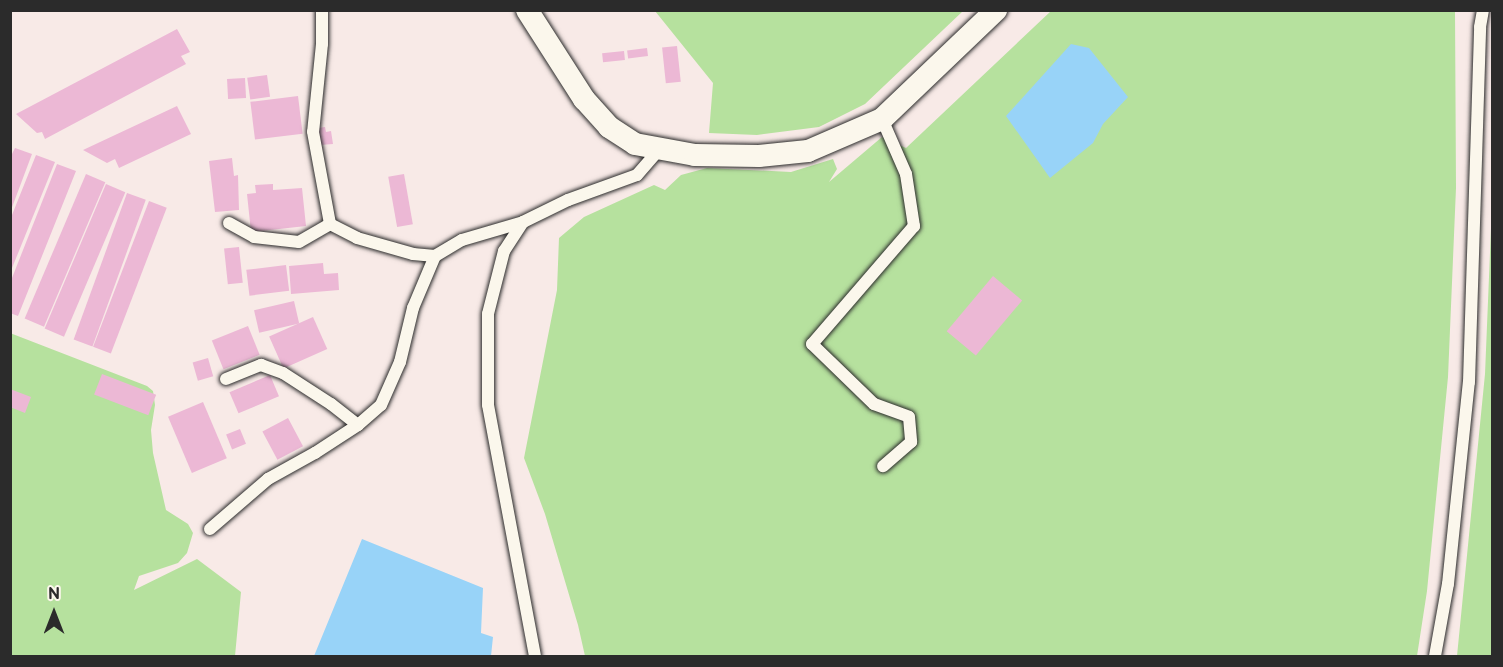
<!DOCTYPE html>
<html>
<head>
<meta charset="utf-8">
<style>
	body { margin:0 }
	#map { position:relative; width:1503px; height:667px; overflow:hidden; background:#f8eae7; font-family:"Balsamiq Sans",sans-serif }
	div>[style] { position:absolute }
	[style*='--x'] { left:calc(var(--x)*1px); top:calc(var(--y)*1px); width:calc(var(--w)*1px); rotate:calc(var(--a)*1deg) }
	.green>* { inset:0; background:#b6e19e }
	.water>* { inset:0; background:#98d3f8 }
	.building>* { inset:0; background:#ecb8d5; transform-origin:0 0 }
	.roads { filter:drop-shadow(0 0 2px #2b2b2b) drop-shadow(0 0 2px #2b2b2b) }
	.lane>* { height:12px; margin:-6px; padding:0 6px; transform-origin:6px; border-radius:6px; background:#fbf7ec }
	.street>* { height:22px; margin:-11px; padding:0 11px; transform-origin:11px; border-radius:11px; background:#fbf7ec }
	span { translate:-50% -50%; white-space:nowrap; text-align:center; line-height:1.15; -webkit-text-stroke:6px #fbf7ec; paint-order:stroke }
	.frame { position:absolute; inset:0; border:12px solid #2b2b2b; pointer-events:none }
	.north { position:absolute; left:24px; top:583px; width:60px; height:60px; -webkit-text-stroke:4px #fbf7ec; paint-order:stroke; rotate:0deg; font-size:16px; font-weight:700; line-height:24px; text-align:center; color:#2b2b2b }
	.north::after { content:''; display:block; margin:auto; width:21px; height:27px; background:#2b2b2b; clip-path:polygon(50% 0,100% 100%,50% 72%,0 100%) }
</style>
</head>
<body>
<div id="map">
	<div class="green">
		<div style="clip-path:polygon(655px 11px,963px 11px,865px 104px,819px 127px,757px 135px,709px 133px,713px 83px)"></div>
		<div style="clip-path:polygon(1051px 11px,1455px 11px,1456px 188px,1448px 377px,1427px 591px,1417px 656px,585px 656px,578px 625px,545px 514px,524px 458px,557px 290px,559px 238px,584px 217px,654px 185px,665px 190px,681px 175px,707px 168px,791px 172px,833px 159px,837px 169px,829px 182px,882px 137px,906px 148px)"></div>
		<div style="clip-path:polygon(1492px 204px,1492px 656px,1457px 656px,1485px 374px)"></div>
		<div style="clip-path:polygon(10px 333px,147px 386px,153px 391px,155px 405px,151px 430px,153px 453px,166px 510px,188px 524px,193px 533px,187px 553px,178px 563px,139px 576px,134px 590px,197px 559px,241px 592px,235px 656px,11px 656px)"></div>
	</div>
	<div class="water">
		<div style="clip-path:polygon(1071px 44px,1089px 48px,1128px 97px,1103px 124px,1093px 143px,1050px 178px,1006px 116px)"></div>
		<div style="clip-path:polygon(362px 539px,483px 588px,481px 633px,493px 637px,491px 656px,314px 656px)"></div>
	</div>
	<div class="building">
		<div style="clip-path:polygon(177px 29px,190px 52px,181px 56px,186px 64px,45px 139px,42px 132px,37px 133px,16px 114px)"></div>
		<div style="left:677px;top:46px;width:36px;height:15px;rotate:84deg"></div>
		<div style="left:647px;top:48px;width:8px;height:20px;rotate:83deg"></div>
		<div style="left:624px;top:51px;width:9px;height:22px;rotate:84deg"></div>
		<div style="left:267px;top:75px;width:22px;height:20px;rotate:82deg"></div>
		<div style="left:245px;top:78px;width:20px;height:18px;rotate:87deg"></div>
		<div style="left:298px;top:96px;width:38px;height:48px;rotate:83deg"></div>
		<div style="clip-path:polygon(177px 106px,191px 134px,119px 168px,115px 159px,107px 163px,83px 150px)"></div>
		<div style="clip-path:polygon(325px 127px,326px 132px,331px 131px,333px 144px,320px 145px,318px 128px)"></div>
		<div style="clip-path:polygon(15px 148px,32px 154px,11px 210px,10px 158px)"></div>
		<div style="clip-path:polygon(36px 155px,55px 162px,10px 273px,10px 220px)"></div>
		<div style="clip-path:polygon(232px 158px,234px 176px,238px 175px,239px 210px,215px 212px,209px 161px)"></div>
		<div style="clip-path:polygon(57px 164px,76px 171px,18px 316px,10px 313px,10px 283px)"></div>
		<div style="left:86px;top:174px;width:21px;height:157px;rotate:23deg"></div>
		<div style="left:404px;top:174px;width:51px;height:16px;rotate:80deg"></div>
		<div style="left:106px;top:184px;width:21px;height:157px;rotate:23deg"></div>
		<div style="clip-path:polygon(273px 184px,273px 190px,302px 188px,306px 226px,251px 232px,247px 194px,256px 193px,255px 185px)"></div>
		<div style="left:127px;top:193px;width:20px;height:156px;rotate:20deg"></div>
		<div style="left:149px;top:201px;width:19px;height:156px;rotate:21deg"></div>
		<div style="left:239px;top:247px;width:36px;height:15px;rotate:84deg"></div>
		<div style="clip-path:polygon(323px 263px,324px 274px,338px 273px,339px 290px,291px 294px,289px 266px)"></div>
		<div style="left:286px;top:265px;width:26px;height:40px;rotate:83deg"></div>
		<div style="left:993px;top:276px;width:38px;height:72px;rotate:40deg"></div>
		<div style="left:294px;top:301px;width:23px;height:41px;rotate:77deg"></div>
		<div style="left:313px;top:317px;width:35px;height:48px;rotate:66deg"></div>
		<div style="left:248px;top:326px;width:31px;height:39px;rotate:68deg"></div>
		<div style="left:208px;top:358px;width:19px;height:16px;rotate:74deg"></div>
		<div style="left:102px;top:374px;width:58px;height:22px;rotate:21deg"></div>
		<div style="left:270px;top:375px;width:23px;height:44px;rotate:67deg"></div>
		<div style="clip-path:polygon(10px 389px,31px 397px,25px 413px,10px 407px)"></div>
		<div style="left:203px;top:402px;width:61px;height:38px;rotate:67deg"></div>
		<div style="left:288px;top:418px;width:32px;height:29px;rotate:62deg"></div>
		<div style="left:240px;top:429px;width:16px;height:15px;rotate:68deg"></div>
	</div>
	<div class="roads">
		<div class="lane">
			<div style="--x:322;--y:10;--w:34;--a:90"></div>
			<div style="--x:322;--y:44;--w:88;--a:95.8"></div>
			<div style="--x:313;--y:132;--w:94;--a:79.5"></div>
			<div style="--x:882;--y:119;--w:60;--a:66.4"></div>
			<div style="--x:906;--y:174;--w:53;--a:81.3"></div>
			<div style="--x:914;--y:226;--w:156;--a:130.8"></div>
			<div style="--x:812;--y:344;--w:86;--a:44.1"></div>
			<div style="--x:874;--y:404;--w:37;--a:20"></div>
			<div style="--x:909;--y:417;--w:25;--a:85"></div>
			<div style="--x:911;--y:442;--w:37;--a:139"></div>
			<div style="--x:523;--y:222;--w:35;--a:123"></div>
			<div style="--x:504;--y:251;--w:65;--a:104.3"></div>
			<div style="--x:488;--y:314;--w:91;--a:90"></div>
			<div style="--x:488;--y:405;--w:255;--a:79.4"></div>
			<div style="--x:229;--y:223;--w:29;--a:29"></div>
			<div style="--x:254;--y:237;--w:45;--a:6.3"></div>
			<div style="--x:299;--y:242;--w:36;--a:-30"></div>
			<div style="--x:330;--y:224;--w:30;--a:27"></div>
			<div style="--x:357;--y:238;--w:58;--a:15.9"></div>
			<div style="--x:413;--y:254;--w:22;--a:5"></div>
			<div style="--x:226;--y:379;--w:38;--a:-22"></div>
			<div style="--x:261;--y:365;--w:23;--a:20"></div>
			<div style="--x:283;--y:373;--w:57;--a:32.9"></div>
			<div style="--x:331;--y:404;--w:34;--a:38"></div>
			<div style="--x:210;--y:529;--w:77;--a:-40.8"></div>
			<div style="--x:268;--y:479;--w:54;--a:-29"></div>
			<div style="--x:315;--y:453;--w:51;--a:-33.1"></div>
			<div style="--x:358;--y:425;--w:30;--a:-41"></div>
			<div style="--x:381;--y:405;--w:47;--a:-66.2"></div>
			<div style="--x:400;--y:362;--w:56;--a:-76.5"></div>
			<div style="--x:413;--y:308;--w:56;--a:-67.1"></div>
			<div style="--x:435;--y:256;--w:31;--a:-31"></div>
			<div style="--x:462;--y:240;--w:64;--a:-16.4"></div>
			<div style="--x:523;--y:222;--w:50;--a:-26.1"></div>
			<div style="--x:568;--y:200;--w:73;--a:-19.9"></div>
			<div style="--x:637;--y:175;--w:33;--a:-49"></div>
			<div style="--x:1435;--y:656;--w:73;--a:-79.8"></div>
			<div style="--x:1448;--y:584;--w:203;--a:-84.1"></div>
			<div style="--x:1469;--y:382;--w:355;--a:-88.2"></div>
			<div style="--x:1480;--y:27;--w:17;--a:-80"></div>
		</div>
		<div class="street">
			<div style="--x:527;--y:10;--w:106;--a:57.4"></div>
			<div style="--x:584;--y:99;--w:38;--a:48"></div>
			<div style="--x:609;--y:127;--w:31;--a:33"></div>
			<div style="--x:635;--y:144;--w:61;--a:10.4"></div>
			<div style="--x:695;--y:155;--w:64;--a:0.9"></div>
			<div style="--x:759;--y:156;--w:49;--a:-5.8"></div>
			<div style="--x:808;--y:151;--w:81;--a:-23.4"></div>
			<div style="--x:882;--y:119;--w:158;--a:-43.7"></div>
		</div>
	</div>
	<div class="frame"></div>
	<div class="north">N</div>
</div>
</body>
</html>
